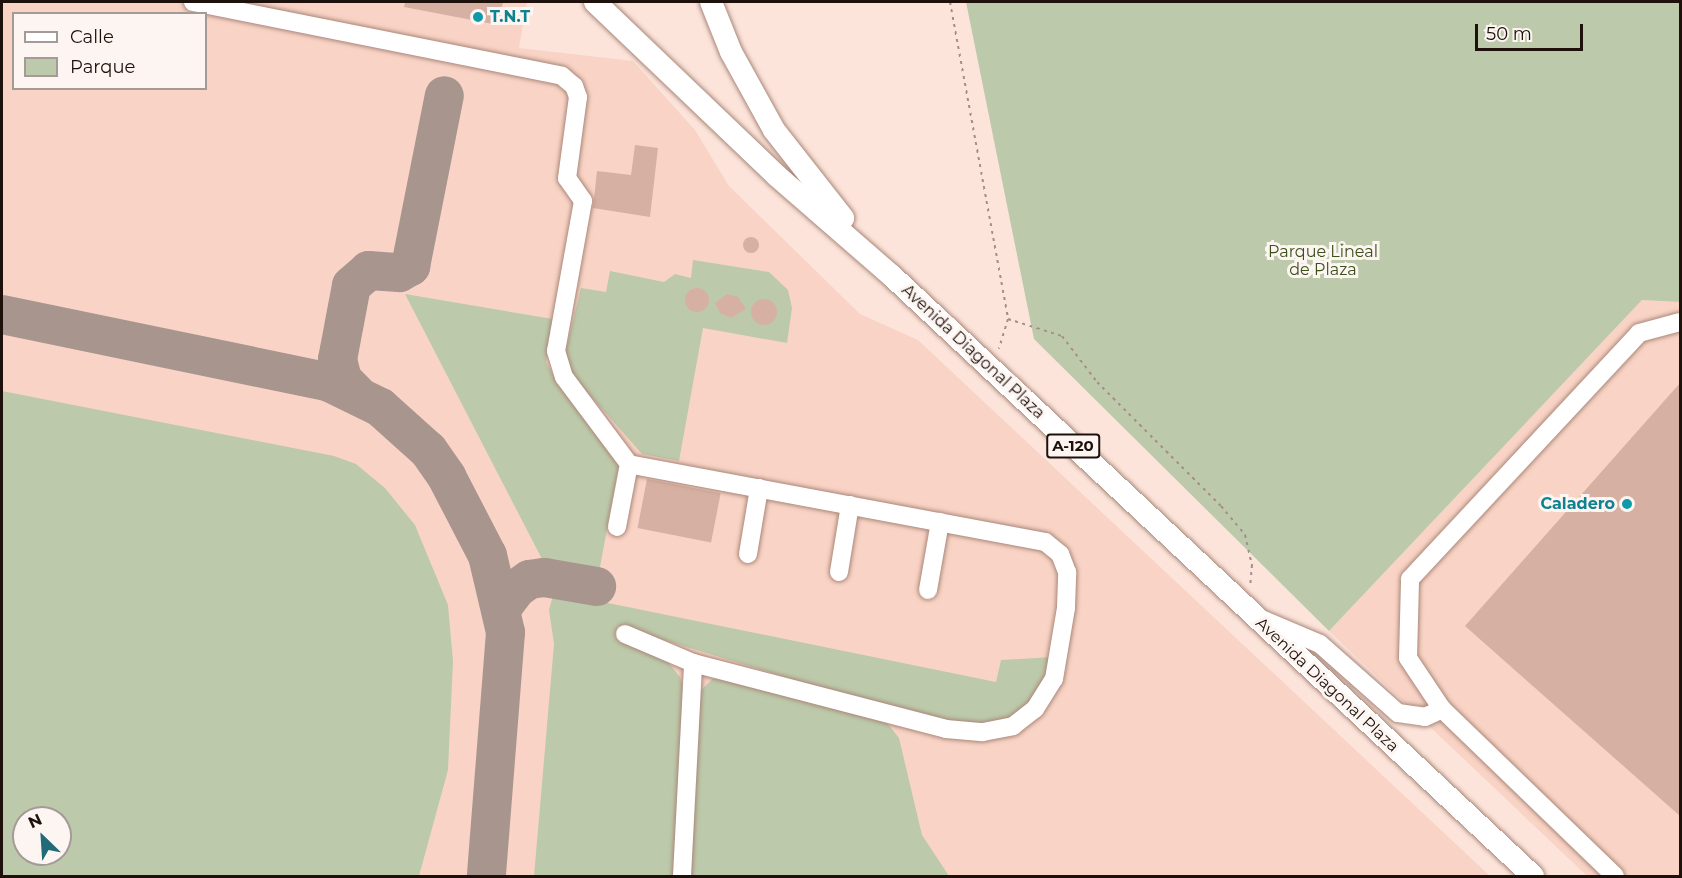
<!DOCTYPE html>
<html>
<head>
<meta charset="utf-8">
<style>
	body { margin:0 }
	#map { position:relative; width:1682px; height:878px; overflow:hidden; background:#fce4db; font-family:Montserrat,sans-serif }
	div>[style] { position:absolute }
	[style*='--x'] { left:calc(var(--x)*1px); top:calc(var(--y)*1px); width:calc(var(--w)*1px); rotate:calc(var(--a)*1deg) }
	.built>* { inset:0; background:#f9d4c6 }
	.green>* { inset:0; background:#bccaab }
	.taxiway>* { height:39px; margin:-19.5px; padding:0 19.5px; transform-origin:19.5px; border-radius:19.5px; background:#a8958e }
	.building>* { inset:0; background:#d6b1a3; transform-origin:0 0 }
	.round { border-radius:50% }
	.path>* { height:2px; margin-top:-1px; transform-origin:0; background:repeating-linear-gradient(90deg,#a38f88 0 3px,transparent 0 7.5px) }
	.roads { filter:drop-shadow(0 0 2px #aa8779) drop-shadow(0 0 2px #aa8779) }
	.minor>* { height:18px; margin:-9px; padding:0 9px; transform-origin:9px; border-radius:9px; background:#fff }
	.major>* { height:22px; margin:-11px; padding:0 11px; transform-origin:11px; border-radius:11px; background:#fff }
	.dots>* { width:16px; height:16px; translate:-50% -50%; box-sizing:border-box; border:3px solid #fdf5f2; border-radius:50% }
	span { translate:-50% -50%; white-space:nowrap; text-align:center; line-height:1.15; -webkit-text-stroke:6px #fdf5f2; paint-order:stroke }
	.shield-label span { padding:2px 4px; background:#fdf5f2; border:2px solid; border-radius:4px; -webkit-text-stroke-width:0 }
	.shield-label { font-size:15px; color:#1e110c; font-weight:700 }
	.culture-label { font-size:16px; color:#0d838f; font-weight:700 }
	.left { translate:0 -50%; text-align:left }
	.right { translate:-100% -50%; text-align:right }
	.park-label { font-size:16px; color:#3b501b }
	.street-label { font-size:16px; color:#1e110c }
	.frame { position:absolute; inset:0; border:3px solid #1e110c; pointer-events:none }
	.legend { position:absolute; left:12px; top:12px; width:195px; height:78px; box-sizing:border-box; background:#fdf5f2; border:2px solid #a49a96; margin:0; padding:8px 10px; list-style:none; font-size:18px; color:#1e110c }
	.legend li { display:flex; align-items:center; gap:12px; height:30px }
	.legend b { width:30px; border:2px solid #a49a96 }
	.north { position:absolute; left:12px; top:806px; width:60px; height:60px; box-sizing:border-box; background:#fdf5f2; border:2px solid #a49a96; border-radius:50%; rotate:335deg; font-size:16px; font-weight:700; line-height:24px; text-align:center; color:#1e110c }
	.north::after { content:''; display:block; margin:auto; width:21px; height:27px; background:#226a77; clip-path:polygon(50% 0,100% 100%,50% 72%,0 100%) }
	.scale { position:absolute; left:1475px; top:24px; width:108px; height:27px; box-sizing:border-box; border:3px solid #1e110c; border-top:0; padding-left:8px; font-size:18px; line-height:21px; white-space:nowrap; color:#1e110c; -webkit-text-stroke:4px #fdf5f2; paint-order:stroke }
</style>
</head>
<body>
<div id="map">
	<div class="built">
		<div style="clip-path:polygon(evenodd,2px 2px,527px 2px,519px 48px,633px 61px,695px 130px,729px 186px,860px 314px,918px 340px,1490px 876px,2px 876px,2px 2px,14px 14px,206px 14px,206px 88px,14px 88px,14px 14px,2px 2px,24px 818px,60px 818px,60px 854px,24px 854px,24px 818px)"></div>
		<div style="clip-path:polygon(1642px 300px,1680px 302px,1680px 876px,1587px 876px,1329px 631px)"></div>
	</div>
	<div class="green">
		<div style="clip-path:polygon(966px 2px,1680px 2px,1680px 302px,1642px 300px,1329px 631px,1034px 339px)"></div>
		<div style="clip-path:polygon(693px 260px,769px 272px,788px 290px,792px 308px,787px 343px,703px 328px,679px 461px,642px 454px,573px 376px,564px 357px,581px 288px,606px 292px,610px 271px,664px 282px,675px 274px,691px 278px)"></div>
		<div style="clip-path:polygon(405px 294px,553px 319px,546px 362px,555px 379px,614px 450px,619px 465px,600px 567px,593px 571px,543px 561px)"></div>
		<div style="clip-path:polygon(evenodd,2px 391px,334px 456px,356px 464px,385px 488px,415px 525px,448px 605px,453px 661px,448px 770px,419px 876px,2px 876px,2px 391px,24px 818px,60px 818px,60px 854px,24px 854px,24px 818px)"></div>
		<div style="clip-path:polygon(554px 592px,996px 682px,1001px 660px,1053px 657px,1044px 687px,1029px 707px,1014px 717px,989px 724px,960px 726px,851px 697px,618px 626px,616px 638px,662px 655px,680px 677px,687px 698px,674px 876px,534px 876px,554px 644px,549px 610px)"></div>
		<div style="clip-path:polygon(715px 677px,884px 719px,899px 738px,922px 835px,949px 876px,691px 876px,698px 717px,701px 690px)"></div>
	</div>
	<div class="taxiway">
		<div style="--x:2;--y:314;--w:334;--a:11.7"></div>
		<div style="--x:329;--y:382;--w:57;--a:26.1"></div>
		<div style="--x:380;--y:407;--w:64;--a:41.9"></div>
		<div style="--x:428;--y:450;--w:32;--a:55"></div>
		<div style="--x:446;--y:476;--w:89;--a:62.6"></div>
		<div style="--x:487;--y:555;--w:79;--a:76.8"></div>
		<div style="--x:505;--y:632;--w:245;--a:94.5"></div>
		<div style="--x:356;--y:393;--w:20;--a:-135"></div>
		<div style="--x:342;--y:379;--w:21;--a:-104"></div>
		<div style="--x:337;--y:359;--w:75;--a:-79.3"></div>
		<div style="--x:351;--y:285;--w:23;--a:-41"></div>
		<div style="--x:368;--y:270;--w:31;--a:4"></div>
		<div style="--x:399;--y:272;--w:13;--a:-29"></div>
		<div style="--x:410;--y:266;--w:174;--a:-78.8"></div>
		<div style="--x:501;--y:608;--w:25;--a:-53"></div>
		<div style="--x:516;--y:588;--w:16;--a:-35"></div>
		<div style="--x:529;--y:579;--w:15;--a:-8"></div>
		<div style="--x:544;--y:577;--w:53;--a:9.8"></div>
	</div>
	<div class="building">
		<div style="clip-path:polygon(405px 2px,503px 2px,498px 25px,404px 7px)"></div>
		<div style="clip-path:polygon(635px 145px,658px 148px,650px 217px,593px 208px,597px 171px,631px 175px)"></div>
		<div class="round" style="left:743px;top:237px;width:16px;height:16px"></div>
		<div class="round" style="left:685px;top:288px;width:24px;height:24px"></div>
		<div style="clip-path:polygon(727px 294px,738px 297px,746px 309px,731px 318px,720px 313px,715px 303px)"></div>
		<div class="round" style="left:751px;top:299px;width:26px;height:26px"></div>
		<div style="clip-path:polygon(1680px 383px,1680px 816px,1465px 626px)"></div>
		<div style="left:647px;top:479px;width:75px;height:50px;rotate:11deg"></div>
	</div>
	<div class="path">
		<div style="--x:950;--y:2;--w:322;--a:79.6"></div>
		<div style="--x:1008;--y:319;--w:31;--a:107"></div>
		<div style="--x:1008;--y:319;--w:57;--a:17.5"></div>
		<div style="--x:1062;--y:336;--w:58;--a:52.7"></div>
		<div style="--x:1097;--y:382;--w:175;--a:45"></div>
		<div style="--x:1221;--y:506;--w:38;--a:50"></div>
		<div style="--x:1245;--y:535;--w:31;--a:77"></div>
		<div style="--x:1252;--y:565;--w:21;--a:95"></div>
	</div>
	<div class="roads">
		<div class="minor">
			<div style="--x:193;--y:2;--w:376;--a:11.3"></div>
			<div style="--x:562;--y:76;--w:16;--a:40"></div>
			<div style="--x:574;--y:86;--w:12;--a:70"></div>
			<div style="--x:578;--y:97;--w:82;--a:97.7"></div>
			<div style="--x:567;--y:178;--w:28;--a:55"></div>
			<div style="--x:583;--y:201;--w:152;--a:100.2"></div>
			<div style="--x:556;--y:351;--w:27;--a:73"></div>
			<div style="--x:564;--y:377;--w:109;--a:53.2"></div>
			<div style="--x:629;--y:464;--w:64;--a:100.8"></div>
			<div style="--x:748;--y:554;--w:67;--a:-80.5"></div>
			<div style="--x:839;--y:572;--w:68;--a:-80.7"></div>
			<div style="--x:928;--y:590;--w:69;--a:-80"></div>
			<div style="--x:1259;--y:618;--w:66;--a:23.1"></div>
			<div style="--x:1320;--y:644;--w:104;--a:41.5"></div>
			<div style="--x:1398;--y:713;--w:27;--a:8"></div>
			<div style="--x:1425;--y:717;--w:19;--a:-25"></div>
			<div style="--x:625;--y:634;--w:74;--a:23.1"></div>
			<div style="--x:693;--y:663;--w:261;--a:14.6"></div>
			<div style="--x:946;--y:729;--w:37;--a:5"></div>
			<div style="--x:983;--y:732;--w:31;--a:-11"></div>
			<div style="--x:1013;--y:726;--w:28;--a:-38"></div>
			<div style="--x:1035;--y:709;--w:36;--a:-58"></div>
			<div style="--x:1054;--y:679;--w:72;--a:-80.4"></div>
			<div style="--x:1066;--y:608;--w:36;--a:-88"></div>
			<div style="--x:1067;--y:572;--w:19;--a:-111"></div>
			<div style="--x:1060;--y:554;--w:19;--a:-141"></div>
			<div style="--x:1045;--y:542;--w:423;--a:-169.4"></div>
			<div style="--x:682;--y:876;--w:213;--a:-87"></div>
			<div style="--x:1615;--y:876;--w:240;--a:-136"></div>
			<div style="--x:1442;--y:709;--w:61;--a:-123.7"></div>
			<div style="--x:1408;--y:658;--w:79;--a:-88.5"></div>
			<div style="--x:1410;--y:579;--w:336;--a:-47"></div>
			<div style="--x:1639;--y:333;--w:42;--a:-15"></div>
		</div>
		<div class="major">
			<div style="--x:595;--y:2;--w:252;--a:43.7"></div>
			<div style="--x:777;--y:176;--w:152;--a:41"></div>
			<div style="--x:892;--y:276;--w:878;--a:43.11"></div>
			<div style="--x:711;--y:2;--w:54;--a:68.2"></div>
			<div style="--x:731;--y:52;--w:89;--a:61.1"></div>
			<div style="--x:774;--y:130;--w:112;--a:51.9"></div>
		</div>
	</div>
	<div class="dots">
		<div style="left:478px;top:17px;background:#0f9aa8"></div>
		<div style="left:1627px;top:504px;background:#0f9aa8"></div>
	</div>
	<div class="shield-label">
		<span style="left:1073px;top:446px">A-120</span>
	</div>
	<div class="culture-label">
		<span class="left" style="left:490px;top:17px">T.N.T</span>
		<span class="right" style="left:1615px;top:504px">Caladero</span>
	</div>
	<div class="park-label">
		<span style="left:1323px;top:261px">Parque Lineal<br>de Plaza</span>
	</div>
	<div class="street-label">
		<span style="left:973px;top:352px;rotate:43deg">Avenida Diagonal Plaza</span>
		<span style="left:1327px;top:685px;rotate:43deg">Avenida Diagonal Plaza</span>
	</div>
	<div class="frame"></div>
	<ul class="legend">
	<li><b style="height:8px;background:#fff"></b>Calle</li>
	<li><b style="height:16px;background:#bccaab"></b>Parque</li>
	</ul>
	<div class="north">N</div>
	<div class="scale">50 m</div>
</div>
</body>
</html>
